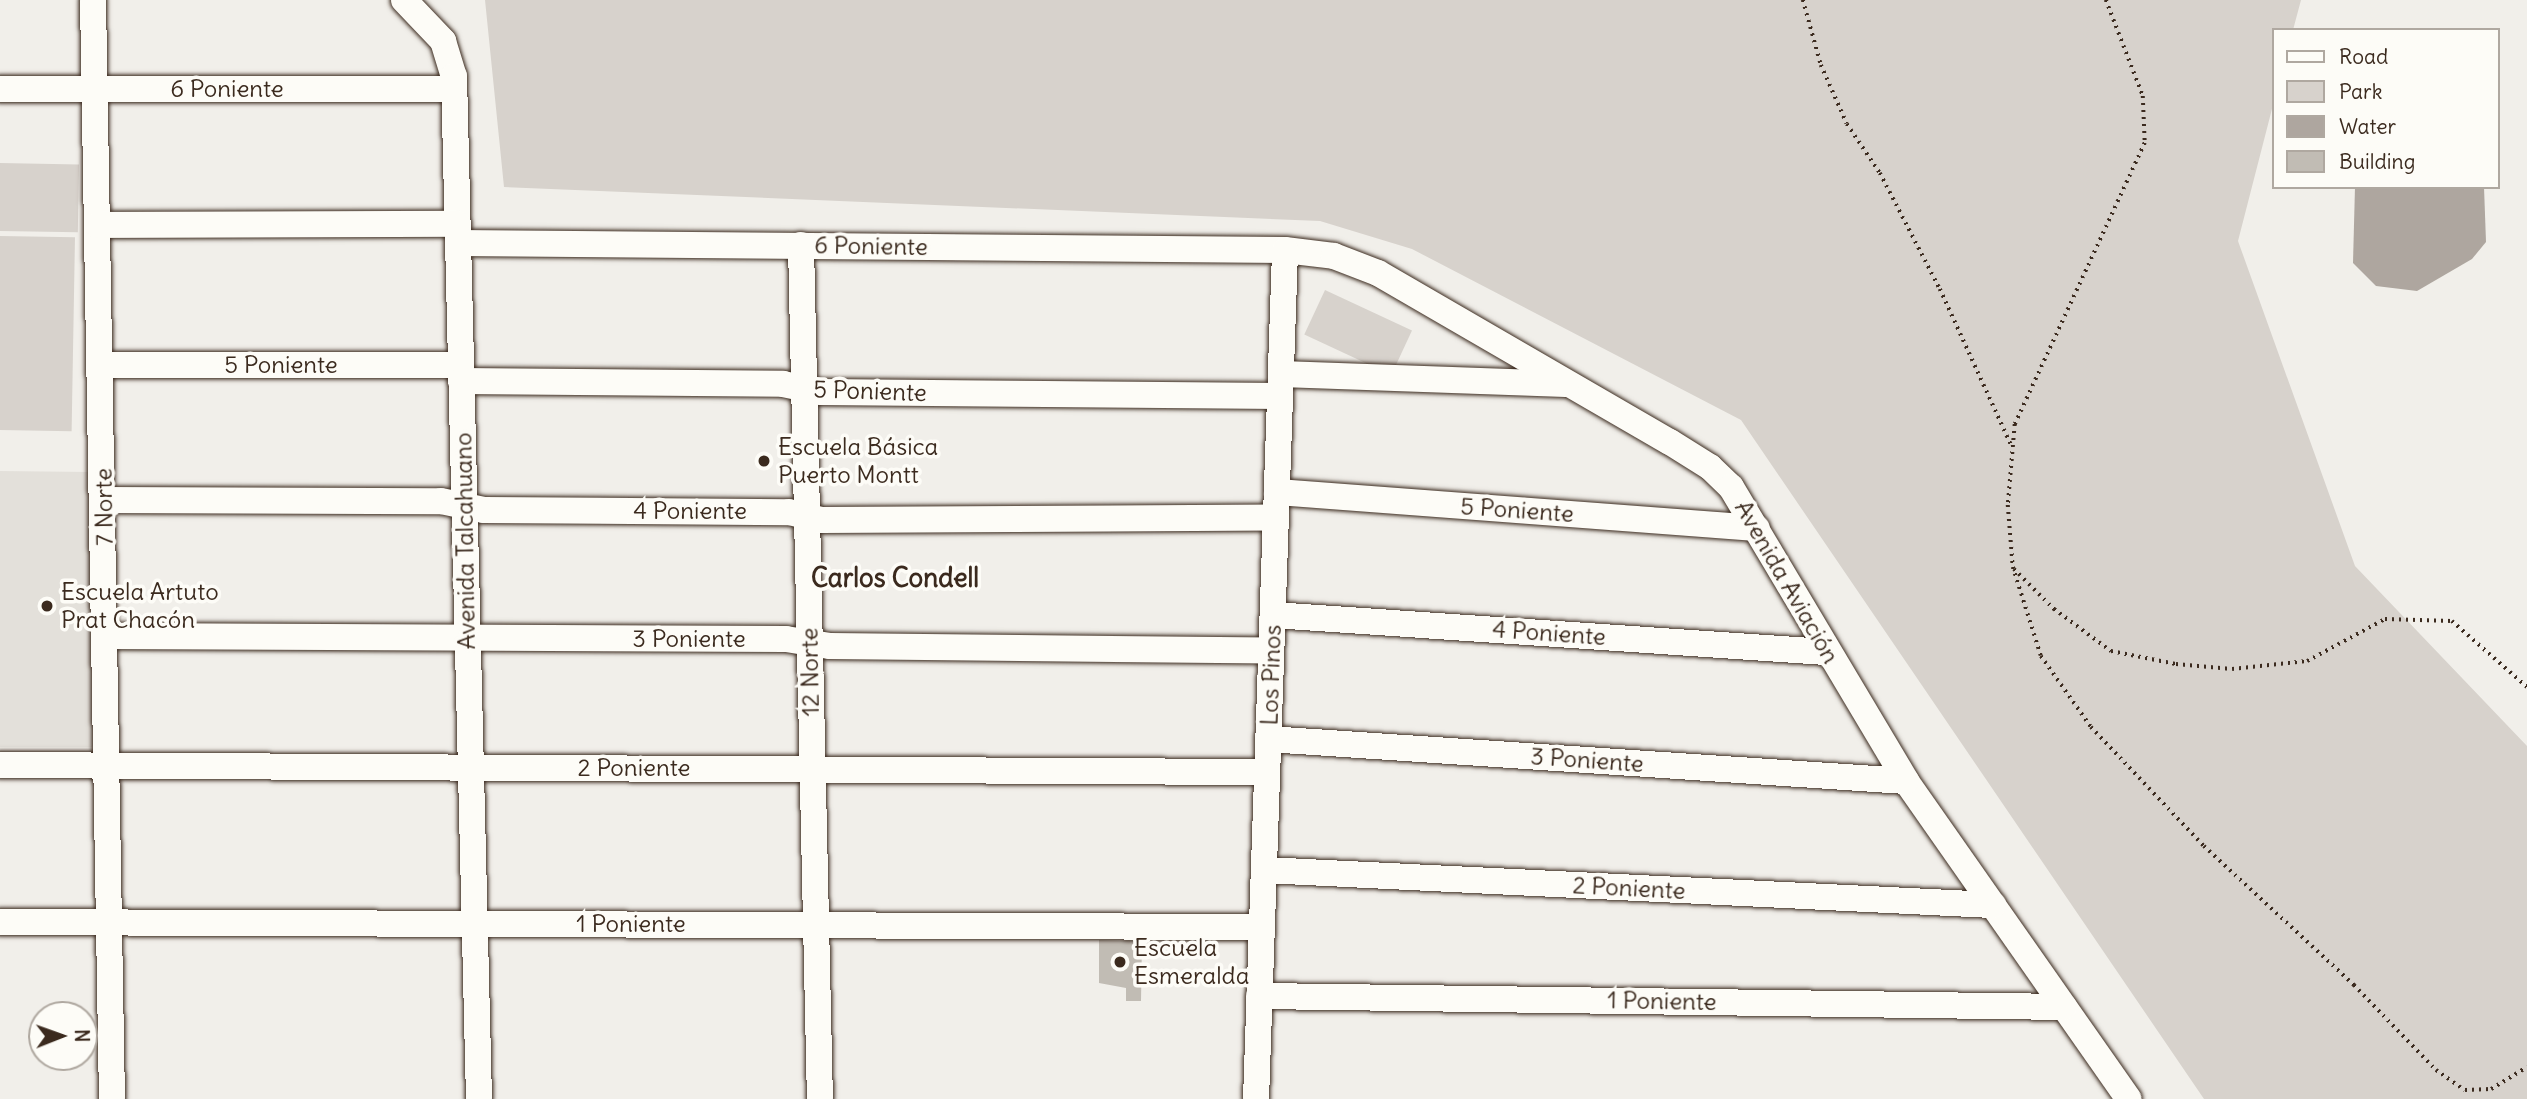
<!DOCTYPE html>
<html>
<head>
<meta charset="utf-8">
<style>
	body { margin:0 }
	#map { position:relative; width:2527px; height:1099px; overflow:hidden; background:#f1efea; font-family:Delius,sans-serif }
	div>[style] { position:absolute }
	[style*='--x'] { left:calc(var(--x)*1px); top:calc(var(--y)*1px); width:calc(var(--w)*1px); rotate:calc(var(--a)*1deg) }
	.built>* { inset:0; background:#e3e0da }
	.green>* { inset:0; background:#d7d2cc; transform-origin:0 0 }
	.water>* { inset:0; background:#aea69f }
	.building>* { inset:0; background:#c1bcb4 }
	.path>* { height:3.5px; margin-top:-1.75px; transform-origin:0; background:repeating-linear-gradient(90deg,#3b2a1e 0 2px,transparent 0 7px) }
	.roads { filter:drop-shadow(0 0 2px #3b2a1e) drop-shadow(0 0 2px #3b2a1e) }
	.minor>* { height:26px; margin:-13px; padding:0 13px; transform-origin:13px; border-radius:13px; background:#fdfcf7 }
	.dots>* { width:19px; height:19px; translate:-50% -50%; box-sizing:border-box; border:4px solid #fdfcf7; border-radius:50% }
	span { translate:-50% -50%; white-space:nowrap; text-align:center; line-height:1.15; -webkit-text-stroke:7px #fdfcf7; paint-order:stroke }
	.street-label { font-size:24px; color:#3b2a1e }
	.poi-label { font-size:24px; color:#3b2a1e }
	.left { translate:0 -50%; text-align:left }
	.neighbourhood-label { font-size:26px; color:#3b2a1e; font-weight:700 }
	.legend { position:absolute; left:2272px; top:28px; width:228px; height:161px; box-sizing:border-box; background:#fdfcf7; border:2px solid #afa8a0; margin:0; padding:9px 12px; list-style:none; font-size:21px; color:#3b2a1e }
	.legend li { display:flex; align-items:center; gap:14px; height:35px }
	.legend b { width:35px; border:2px solid #afa8a0 }
	.north { position:absolute; left:28px; top:1001px; width:70px; height:70px; box-sizing:border-box; background:#fdfcf7; border:2px solid #afa8a0; border-radius:50%; rotate:89deg; font-size:19px; font-weight:700; line-height:28px; text-align:center; color:#3b2a1e }
	.north::after { content:''; display:block; margin:auto; width:24px; height:32px; background:#3b2a1e; clip-path:polygon(50% 0,100% 100%,50% 72%,0 100%) }
</style>
</head>
<body>
<div id="map">
	<div class="built">
		<div style="clip-path:polygon(0 471px,90px 472px,97px 740px,92px 747px,0 747px)"></div>
	</div>
	<div class="green">
		<div style="clip-path:polygon(485px 0,2301px 0,2293px 30px,2273px 30px,2273px 105px,2238px 241px,2355px 566px,2527px 746px,2527px 1099px,2204px 1099px,1741px 420px,1412px 249px,1320px 221px,504px 187px)"></div>
		<div style="left:0;top:163px;width:79px;height:68px;rotate:1deg"></div>
		<div style="left:0;top:236px;width:75px;height:194px;rotate:1deg"></div>
		<div style="left:1325px;top:290px;width:96px;height:49px;rotate:25deg"></div>
	</div>
	<div class="water">
		<div style="clip-path:polygon(2355px 187px,2484px 187px,2486px 242px,2472px 259px,2417px 291px,2376px 286px,2353px 263px)"></div>
	</div>
	<div class="building">
		<div style="clip-path:polygon(1099px 940px,1142px 941px,1141px 1001px,1126px 1001px,1126px 988px,1099px 983px)"></div>
	</div>
	<div class="path">
		<div style="--x:1803;--y:0;--w:67;--a:74.5"></div>
		<div style="--x:1821;--y:65;--w:64;--a:66.2"></div>
		<div style="--x:1847;--y:124;--w:59;--a:56"></div>
		<div style="--x:1880;--y:173;--w:131;--a:62.7"></div>
		<div style="--x:1940;--y:289;--w:174;--a:65.5"></div>
		<div style="--x:2106;--y:0;--w:103;--a:68.9"></div>
		<div style="--x:2143;--y:96;--w:47;--a:87.6"></div>
		<div style="--x:2145;--y:143;--w:310;--a:114.8"></div>
		<div style="--x:2015;--y:424;--w:81;--a:94.9"></div>
		<div style="--x:2008;--y:505;--w:62;--a:85.4"></div>
		<div style="--x:2013;--y:567;--w:93;--a:72.5"></div>
		<div style="--x:2041;--y:656;--w:87;--a:54.8"></div>
		<div style="--x:2091;--y:727;--w:164;--a:46.5"></div>
		<div style="--x:2204;--y:846;--w:205;--a:42.8"></div>
		<div style="--x:2354;--y:985;--w:118;--a:46"></div>
		<div style="--x:2436;--y:1070;--w:35;--a:35"></div>
		<div style="--x:2465;--y:1090;--w:26;--a:-2"></div>
		<div style="--x:2491;--y:1089;--w:42;--a:-31.4"></div>
		<div style="--x:2014;--y:569;--w:57;--a:45"></div>
		<div style="--x:2054;--y:609;--w:71;--a:36.4"></div>
		<div style="--x:2111;--y:651;--w:66;--a:11.3"></div>
		<div style="--x:2176;--y:664;--w:56;--a:5.1"></div>
		<div style="--x:2232;--y:669;--w:75;--a:-6.1"></div>
		<div style="--x:2307;--y:661;--w:89;--a:-28.3"></div>
		<div style="--x:2385;--y:619;--w:67;--a:1.7"></div>
		<div style="--x:2452;--y:621;--w:100;--a:41.3"></div>
	</div>
	<div class="roads">
		<div class="minor">
			<div style="--x:93;--y:0;--w:1099;--a:89.01"></div>
			<div style="--x:404;--y:0;--w:57;--a:46.4"></div>
			<div style="--x:443;--y:41;--w:37;--a:73"></div>
			<div style="--x:454;--y:76;--w:1023;--a:88.6"></div>
			<div style="--x:0;--y:89;--w:454;--a:0"></div>
			<div style="--x:98;--y:225;--w:359;--a:-0.2"></div>
			<div style="--x:458;--y:243;--w:827;--a:0.48"></div>
			<div style="--x:1285;--y:250;--w:49;--a:7"></div>
			<div style="--x:1334;--y:256;--w:47;--a:21.1"></div>
			<div style="--x:1378;--y:273;--w:337;--a:30.1"></div>
			<div style="--x:1670;--y:442;--w:47;--a:32"></div>
			<div style="--x:1710;--y:467;--w:29;--a:44"></div>
			<div style="--x:1731;--y:487;--w:342;--a:59.2"></div>
			<div style="--x:1906;--y:781;--w:388;--a:55"></div>
			<div style="--x:801;--y:245;--w:854;--a:88.73"></div>
			<div style="--x:101;--y:365;--w:360;--a:0"></div>
			<div style="--x:1281;--y:374;--w:285;--a:2"></div>
			<div style="--x:461;--y:381;--w:322;--a:0.5"></div>
			<div style="--x:783;--y:384;--w:38;--a:12"></div>
			<div style="--x:820;--y:392;--w:460;--a:0.5"></div>
			<div style="--x:1277;--y:492;--w:481;--a:4.3"></div>
			<div style="--x:104;--y:500;--w:337;--a:0.2"></div>
			<div style="--x:441;--y:501;--w:44;--a:11.8"></div>
			<div style="--x:484;--y:510;--w:305;--a:0.4"></div>
			<div style="--x:789;--y:512;--w:33;--a:14"></div>
			<div style="--x:821;--y:520;--w:455;--a:-0.3"></div>
			<div style="--x:1273;--y:615;--w:554;--a:3.83"></div>
			<div style="--x:106;--y:636;--w:680;--a:0.25"></div>
			<div style="--x:786;--y:639;--w:45;--a:9"></div>
			<div style="--x:830;--y:646;--w:441;--a:0.6"></div>
			<div style="--x:1268;--y:739;--w:639;--a:3.77"></div>
			<div style="--x:0;--y:765;--w:1267;--a:0.32"></div>
			<div style="--x:1264;--y:870;--w:730;--a:2.75"></div>
			<div style="--x:0;--y:922;--w:1262;--a:0.23"></div>
			<div style="--x:1259;--y:996;--w:805;--a:0.78"></div>
			<div style="--x:1256;--y:1099;--w:849;--a:-88.04"></div>
		</div>
	</div>
	<div class="dots">
		<div style="left:764px;top:461px;background:#3b2a1e"></div>
		<div style="left:47px;top:606px;background:#3b2a1e"></div>
		<div style="left:1120px;top:962px;background:#3b2a1e"></div>
	</div>
	<div class="street-label">
		<span style="left:227px;top:89px">6 Poniente</span>
		<span style="left:871px;top:246px;rotate:1deg">6 Poniente</span>
		<span style="left:281px;top:365px">5 Poniente</span>
		<span style="left:870px;top:391px;rotate:2deg">5 Poniente</span>
		<span style="left:104px;top:507px;rotate:-91deg">7 Norte</span>
		<span style="left:1517px;top:510px;rotate:4deg">5 Poniente</span>
		<span style="left:690px;top:511px">4 Poniente</span>
		<span style="left:465px;top:541px;rotate:-91deg">Avenida Talcahuano</span>
		<span style="left:1787px;top:582px;rotate:60deg">Avenida Aviación</span>
		<span style="left:1549px;top:633px;rotate:4deg">4 Poniente</span>
		<span style="left:689px;top:639px">3 Poniente</span>
		<span style="left:810px;top:672px;rotate:-91deg">12 Norte</span>
		<span style="left:1271px;top:675px;rotate:-88deg">Los Pinos</span>
		<span style="left:1587px;top:760px;rotate:4deg">3 Poniente</span>
		<span style="left:634px;top:768px">2 Poniente</span>
		<span style="left:1629px;top:888px;rotate:3deg">2 Poniente</span>
		<span style="left:631px;top:924px">1 Poniente</span>
		<span style="left:1662px;top:1001px;rotate:1deg">1 Poniente</span>
	</div>
	<div class="poi-label">
		<span class="left" style="left:778px;top:461px">Escuela Básica<br>Puerto Montt</span>
		<span class="left" style="left:61px;top:606px">Escuela Artuto<br>Prat Chacón</span>
		<span class="left" style="left:1134px;top:962px">Escuela<br>Esmeralda</span>
	</div>
	<div class="neighbourhood-label">
		<span style="left:895px;top:578px">Carlos Condell</span>
	</div>
	<ul class="legend">
	<li><b style="height:9px;background:#fdfcf7"></b>Road</li>
	<li><b style="height:19px;background:#d7d2cc"></b>Park</li>
	<li><b style="height:19px;background:#aea69f"></b>Water</li>
	<li><b style="height:19px;background:#c1bcb4"></b>Building</li>
	</ul>
	<div class="north">N</div>
</div>
</body>
</html>
